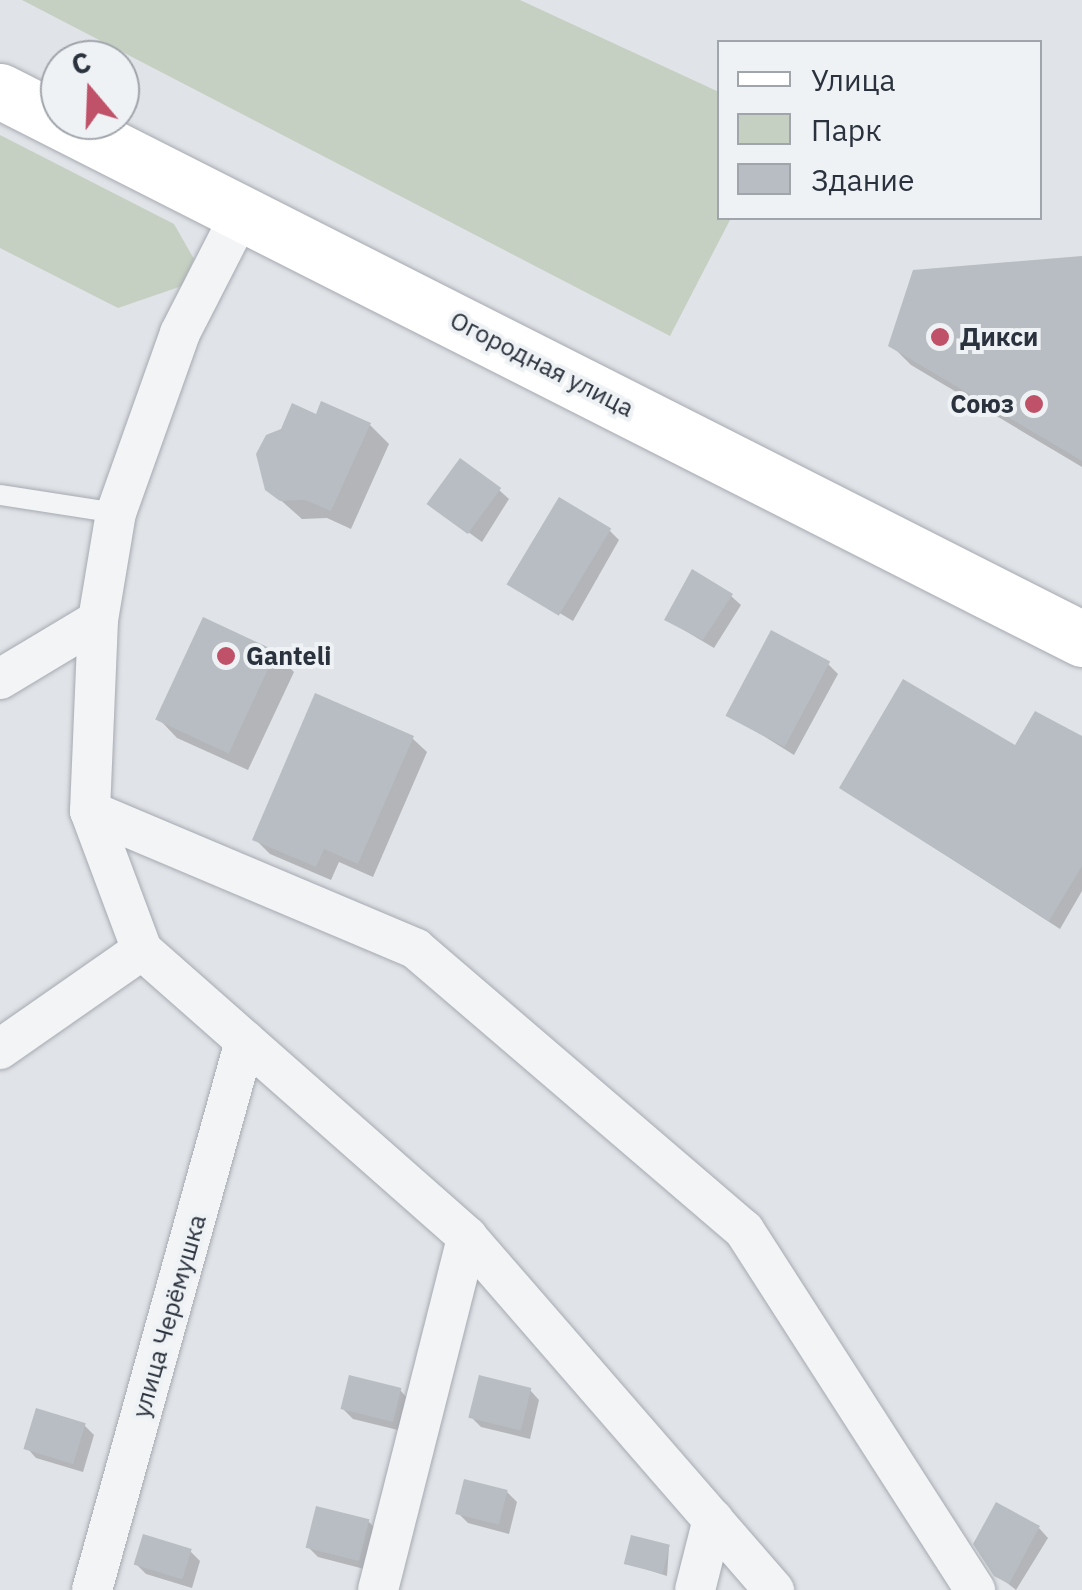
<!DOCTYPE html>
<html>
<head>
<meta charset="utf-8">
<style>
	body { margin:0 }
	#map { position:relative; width:1082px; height:1590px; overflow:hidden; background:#e0e3e7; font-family:"IBM Plex Sans",sans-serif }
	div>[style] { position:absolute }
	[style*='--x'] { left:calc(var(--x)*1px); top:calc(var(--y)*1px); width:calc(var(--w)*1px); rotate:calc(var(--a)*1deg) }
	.green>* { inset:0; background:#c6d0c2 }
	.shadow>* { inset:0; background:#0003 }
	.building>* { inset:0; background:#b8bdc3; transform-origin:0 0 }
	.roads { filter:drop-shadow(0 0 2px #a6aab1) drop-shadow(0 0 2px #a6aab1) }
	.service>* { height:20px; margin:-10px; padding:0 10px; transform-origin:10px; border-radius:10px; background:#f2f4f6 }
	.minor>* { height:40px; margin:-20px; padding:0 20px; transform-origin:20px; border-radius:20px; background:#f2f4f6 }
	.secondary>* { height:55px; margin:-27.5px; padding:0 27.5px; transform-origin:27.5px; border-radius:27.5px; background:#fff }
	.dots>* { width:28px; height:28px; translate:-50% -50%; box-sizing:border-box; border:5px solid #eff2f5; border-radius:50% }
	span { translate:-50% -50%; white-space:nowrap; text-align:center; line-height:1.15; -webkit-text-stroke:8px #eff2f5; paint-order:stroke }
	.poi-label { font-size:25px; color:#2a323d; font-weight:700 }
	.left { translate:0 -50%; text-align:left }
	.right { translate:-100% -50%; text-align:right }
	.street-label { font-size:25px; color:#2a323d }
	.legend { position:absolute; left:717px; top:40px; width:325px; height:180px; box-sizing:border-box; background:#eff2f5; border:2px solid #a0a5ab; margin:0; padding:12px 18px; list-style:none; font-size:30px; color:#2a323d }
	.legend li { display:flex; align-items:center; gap:20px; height:50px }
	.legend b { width:50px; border:2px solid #a0a5ab }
	.north { position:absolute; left:40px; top:40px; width:100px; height:100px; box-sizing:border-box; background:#eff2f5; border:2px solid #a0a5ab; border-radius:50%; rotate:341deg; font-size:28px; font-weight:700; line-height:40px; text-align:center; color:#2a323d }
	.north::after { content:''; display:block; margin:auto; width:35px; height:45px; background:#bf5269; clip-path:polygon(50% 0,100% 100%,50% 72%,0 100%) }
</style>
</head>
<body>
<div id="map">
	<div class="green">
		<div style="clip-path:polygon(22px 0,520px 0,719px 92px,720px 218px,731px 218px,670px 336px)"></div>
		<div style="clip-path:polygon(0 135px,174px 224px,194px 259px,182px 286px,118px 308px,0 248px)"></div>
	</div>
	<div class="shadow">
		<div style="clip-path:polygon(1082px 259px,1082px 467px,911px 365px,891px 345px)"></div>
		<div style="clip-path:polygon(370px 425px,389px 444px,351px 529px,327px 518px,302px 519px,267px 488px)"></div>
		<div style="clip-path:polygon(499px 490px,509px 499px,482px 542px,435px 508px)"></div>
		<div style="clip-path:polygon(609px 530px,619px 540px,573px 621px,516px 587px)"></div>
		<div style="clip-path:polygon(731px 596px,741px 605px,714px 648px,667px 620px)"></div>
		<div style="clip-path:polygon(275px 653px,294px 672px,248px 770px,177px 738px,158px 718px)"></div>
		<div style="clip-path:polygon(828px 664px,838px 674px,794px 755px,728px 714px)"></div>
		<div style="clip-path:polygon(412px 738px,427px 752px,373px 877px,339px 862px,331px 880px,270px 854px,255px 839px)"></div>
		<div style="clip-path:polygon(1082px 739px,1082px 891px,1060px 929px,842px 788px)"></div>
		<div style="clip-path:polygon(400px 1390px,409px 1400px,402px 1431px,353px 1419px,343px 1409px)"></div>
		<div style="clip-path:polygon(530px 1390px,539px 1400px,530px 1439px,481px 1427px,471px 1417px)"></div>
		<div style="clip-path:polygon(84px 1425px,94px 1435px,83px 1472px,36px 1458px,27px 1448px)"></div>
		<div style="clip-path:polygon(507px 1492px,517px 1502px,509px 1534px,468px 1523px,458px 1513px)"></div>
		<div style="clip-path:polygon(368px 1521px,378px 1531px,368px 1570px,318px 1557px,308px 1547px)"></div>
		<div style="clip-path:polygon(1039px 1528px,1048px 1538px,1016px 1590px,996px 1574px)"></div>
		<div style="clip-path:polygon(669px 1547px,667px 1576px,626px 1563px)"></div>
		<div style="clip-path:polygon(190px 1551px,200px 1561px,192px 1588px,146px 1574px,136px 1564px)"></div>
	</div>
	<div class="building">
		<div style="clip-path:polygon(1082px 256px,1082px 461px,888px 346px,913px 270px)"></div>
		<div style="clip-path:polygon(321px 401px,371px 423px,331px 511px,305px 500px,280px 501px,265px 490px,256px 454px,266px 435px,281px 429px,292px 403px,316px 414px)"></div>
		<div style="left:460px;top:458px;width:51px;height:57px;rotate:36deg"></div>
		<div style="left:559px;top:497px;width:61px;height:102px;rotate:31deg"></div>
		<div style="clip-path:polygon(692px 569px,733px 594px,703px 640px,664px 620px)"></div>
		<div style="left:203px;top:617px;width:81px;height:113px;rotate:25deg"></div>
		<div style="left:771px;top:630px;width:67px;height:97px;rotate:28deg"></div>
		<div style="clip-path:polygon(903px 679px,1015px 745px,1035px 711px,1082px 736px,1082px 866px,1049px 921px,839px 788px)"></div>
		<div style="clip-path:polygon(315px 693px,414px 736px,358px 864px,324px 849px,316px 867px,252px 840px)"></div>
		<div style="left:349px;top:1375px;width:54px;height:35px;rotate:14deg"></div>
		<div style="left:479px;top:1375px;width:54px;height:44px;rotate:14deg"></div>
		<div style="left:36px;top:1408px;width:52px;height:43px;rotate:17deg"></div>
		<div style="left:464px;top:1479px;width:45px;height:36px;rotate:14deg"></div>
		<div style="clip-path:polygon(996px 1502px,1040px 1526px,1009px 1584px,994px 1576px,973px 1544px)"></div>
		<div style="left:316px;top:1506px;width:55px;height:43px;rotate:14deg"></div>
		<div style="left:143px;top:1534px;width:51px;height:32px;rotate:17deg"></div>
		<div style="left:631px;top:1535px;width:40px;height:30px;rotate:14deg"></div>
	</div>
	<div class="roads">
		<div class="service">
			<div style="--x:0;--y:495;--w:117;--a:8.8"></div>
		</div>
		<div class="minor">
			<div style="--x:98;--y:620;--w:191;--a:92.4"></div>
			<div style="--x:90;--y:811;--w:148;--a:69.5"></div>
			<div style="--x:142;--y:950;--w:434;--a:41.4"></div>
			<div style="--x:467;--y:1237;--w:468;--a:49"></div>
			<div style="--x:0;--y:679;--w:114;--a:-31"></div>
			<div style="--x:98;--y:620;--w:109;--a:-80.5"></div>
			<div style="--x:116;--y:513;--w:191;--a:-70.4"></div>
			<div style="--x:180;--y:333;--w:136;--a:-62.9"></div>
			<div style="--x:90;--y:811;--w:354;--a:22.9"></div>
			<div style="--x:416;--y:949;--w:432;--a:40.6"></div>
			<div style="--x:744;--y:1230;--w:428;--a:57.3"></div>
			<div style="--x:0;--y:1049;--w:173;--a:-34.9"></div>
			<div style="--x:92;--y:1590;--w:570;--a:-74.43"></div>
			<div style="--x:378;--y:1590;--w:364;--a:-75.8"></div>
			<div style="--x:695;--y:1590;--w:73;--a:-75.8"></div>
		</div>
		<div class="secondary">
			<div style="--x:0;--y:91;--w:1213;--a:26.86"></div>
		</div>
	</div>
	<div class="dots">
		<div style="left:940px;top:337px;background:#bf5269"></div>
		<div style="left:1034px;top:404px;background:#bf5269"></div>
		<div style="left:226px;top:656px;background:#bf5269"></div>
	</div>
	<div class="poi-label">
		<span class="left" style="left:960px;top:337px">Дикси</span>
		<span class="right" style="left:1014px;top:404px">Союз</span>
		<span class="left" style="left:246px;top:656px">Ganteli</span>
	</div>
	<div class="street-label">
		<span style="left:542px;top:364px;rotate:27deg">Огородная улица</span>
		<span style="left:169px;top:1316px;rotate:-74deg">улица Черёмушка</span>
	</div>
	<ul class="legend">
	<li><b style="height:12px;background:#fff"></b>Улица</li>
	<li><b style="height:28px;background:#c6d0c2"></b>Парк</li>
	<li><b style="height:28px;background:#b8bdc3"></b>Здание</li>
	</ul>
	<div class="north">С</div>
</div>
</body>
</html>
